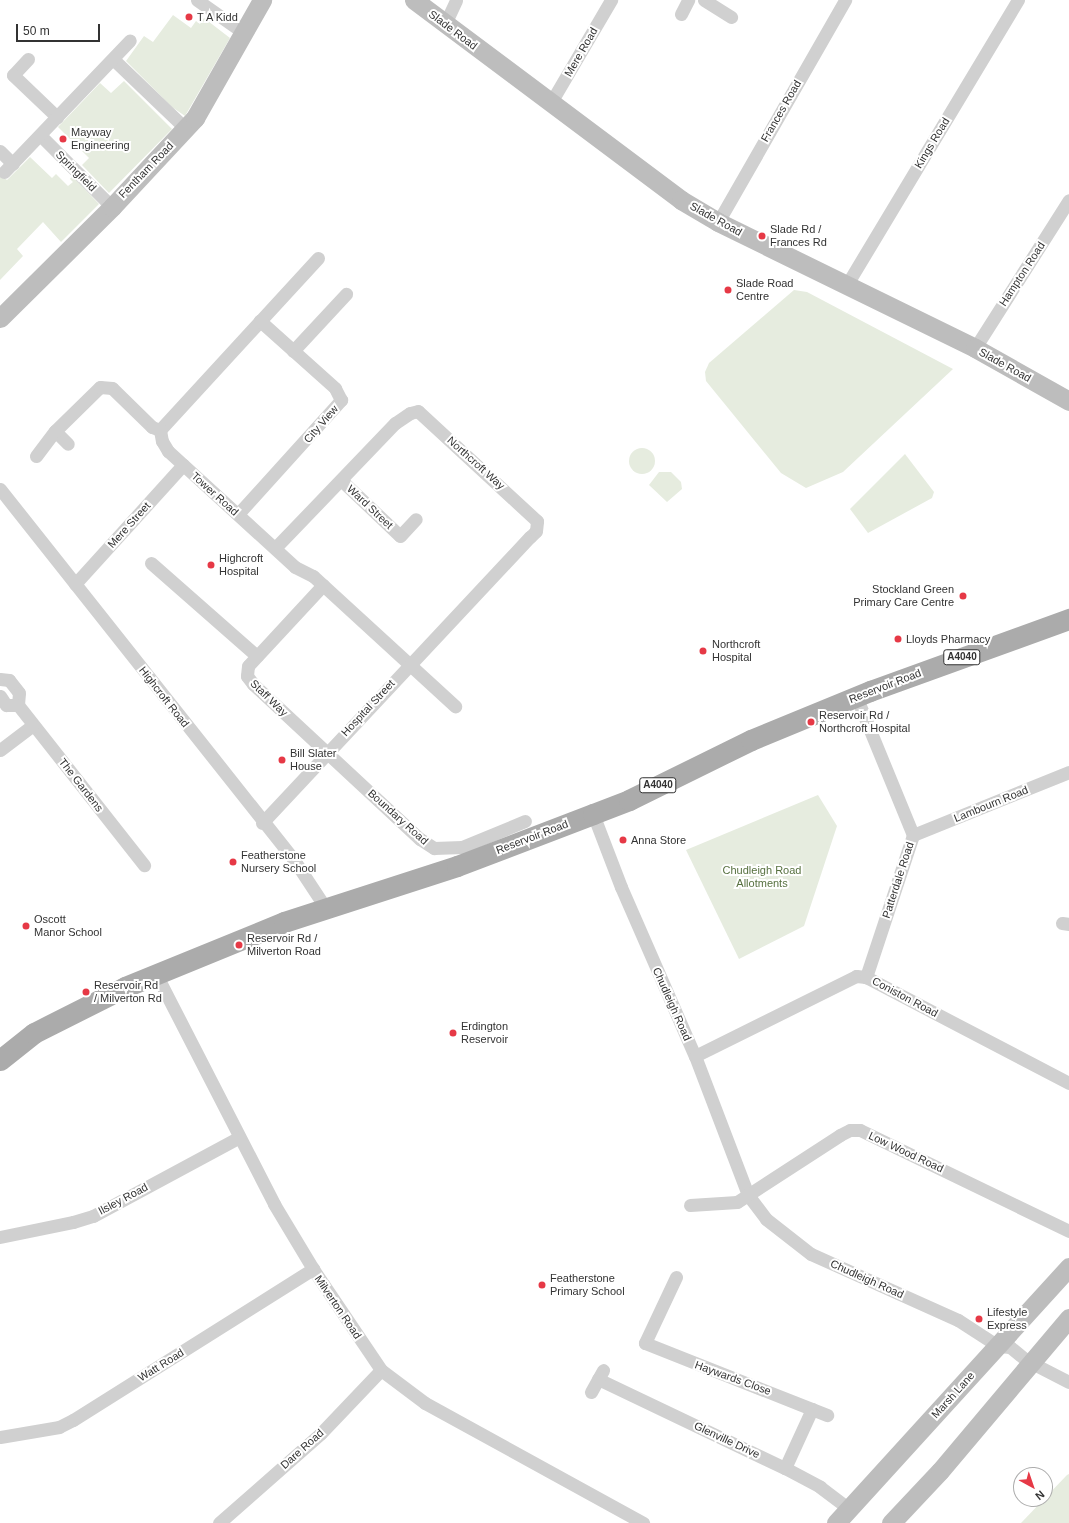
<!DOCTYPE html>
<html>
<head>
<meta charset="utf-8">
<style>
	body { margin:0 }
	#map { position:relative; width:1069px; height:1523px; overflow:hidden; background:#fff; font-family:Arial,sans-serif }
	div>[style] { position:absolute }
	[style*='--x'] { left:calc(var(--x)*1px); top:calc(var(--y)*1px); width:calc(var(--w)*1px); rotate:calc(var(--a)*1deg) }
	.green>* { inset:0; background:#e6ecdf }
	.round { border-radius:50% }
	.street>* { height:13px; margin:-6.5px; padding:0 6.5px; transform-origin:6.5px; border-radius:6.5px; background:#d0d0d0 }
	.secondary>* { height:19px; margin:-9.5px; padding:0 9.5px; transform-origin:9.5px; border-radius:9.5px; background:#bdbdbd }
	.primary>* { height:21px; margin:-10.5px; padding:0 10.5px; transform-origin:10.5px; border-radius:10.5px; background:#ababab }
	.dots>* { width:11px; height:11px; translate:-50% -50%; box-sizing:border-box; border:2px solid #fff; border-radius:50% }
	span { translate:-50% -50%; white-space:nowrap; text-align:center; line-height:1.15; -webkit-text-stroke:4px #fff; paint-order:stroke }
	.shield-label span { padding:1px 3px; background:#fff; border:1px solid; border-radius:3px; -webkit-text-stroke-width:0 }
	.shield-label { font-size:10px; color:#333; font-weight:700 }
	.poi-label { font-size:11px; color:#333 }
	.left { translate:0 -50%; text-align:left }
	.right { translate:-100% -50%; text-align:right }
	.street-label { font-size:11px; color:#333 }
	.park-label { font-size:11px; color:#56703f }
	.north { position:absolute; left:1013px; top:1467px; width:40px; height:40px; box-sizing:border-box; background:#fff; border:1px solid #adadad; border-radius:50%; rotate:140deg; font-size:11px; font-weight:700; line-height:16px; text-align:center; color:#333 }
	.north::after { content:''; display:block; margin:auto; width:14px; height:18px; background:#e63946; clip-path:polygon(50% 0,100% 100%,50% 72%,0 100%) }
	.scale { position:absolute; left:16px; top:24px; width:84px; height:18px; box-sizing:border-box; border:2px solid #333; border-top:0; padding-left:5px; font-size:12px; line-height:14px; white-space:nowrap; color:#333; -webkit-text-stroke:3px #fff; paint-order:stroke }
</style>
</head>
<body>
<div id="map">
	<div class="green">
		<div style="clip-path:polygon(173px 15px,191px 28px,196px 21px,200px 24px,204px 18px,230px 38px,185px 116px,172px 107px,126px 61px,144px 36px,153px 42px)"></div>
		<div style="clip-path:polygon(124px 81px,172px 129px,109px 193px,82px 165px,89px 158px,58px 127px,100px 83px,111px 93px)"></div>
		<div style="clip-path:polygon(30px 157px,52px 178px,56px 174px,68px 186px,73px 182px,70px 179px,72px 176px,99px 204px,61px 242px,43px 222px,17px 249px,23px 256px,0 280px,0 174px,7px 180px)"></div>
		<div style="clip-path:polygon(794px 290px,807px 292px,953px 369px,843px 472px,806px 488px,781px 473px,706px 381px,705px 372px,709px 363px)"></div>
		<div class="round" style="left:629px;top:448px;width:26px;height:26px"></div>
		<div style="clip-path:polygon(905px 454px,934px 492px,932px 498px,868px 533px,850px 509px)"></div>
		<div style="clip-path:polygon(659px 472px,671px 472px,681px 482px,682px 489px,667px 502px,649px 485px)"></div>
		<div style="clip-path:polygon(818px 795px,837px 826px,804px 926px,739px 959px,686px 850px)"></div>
		<div style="clip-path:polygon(1069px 1474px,1069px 1523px,1021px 1523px,1067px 1475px)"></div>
	</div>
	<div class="street">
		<div style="--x:197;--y:0;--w:57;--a:35.1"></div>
		<div style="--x:704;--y:0;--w:32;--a:32"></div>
		<div style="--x:681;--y:14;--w:16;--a:-63"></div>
		<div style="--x:445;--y:24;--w:26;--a:-65"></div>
		<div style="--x:28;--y:59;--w:22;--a:133"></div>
		<div style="--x:13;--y:75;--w:61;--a:43.7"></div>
		<div style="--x:113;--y:59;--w:101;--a:43.8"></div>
		<div style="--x:550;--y:104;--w:121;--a:-59.6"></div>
		<div style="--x:40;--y:135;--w:102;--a:45"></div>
		<div style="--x:0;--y:151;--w:18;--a:45"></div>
		<div style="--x:4;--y:172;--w:182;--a:-46.3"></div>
		<div style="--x:718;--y:222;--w:256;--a:-60.2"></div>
		<div style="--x:318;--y:258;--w:234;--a:132.6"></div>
		<div style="--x:160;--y:430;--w:11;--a:80"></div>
		<div style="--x:162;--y:441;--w:12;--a:59"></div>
		<div style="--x:168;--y:451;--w:172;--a:42.4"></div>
		<div style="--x:295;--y:567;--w:20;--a:27"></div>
		<div style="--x:313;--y:576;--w:193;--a:42.5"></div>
		<div style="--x:846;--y:286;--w:334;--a:-59"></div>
		<div style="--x:975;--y:348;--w:175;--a:-57.6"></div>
		<div style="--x:293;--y:351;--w:78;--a:-47.1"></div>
		<div style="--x:55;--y:431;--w:18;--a:45"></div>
		<div style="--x:36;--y:456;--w:31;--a:-53"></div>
		<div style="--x:55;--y:431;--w:63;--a:-44.4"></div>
		<div style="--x:100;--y:387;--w:12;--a:5"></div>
		<div style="--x:112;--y:388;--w:56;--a:44.3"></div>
		<div style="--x:152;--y:427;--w:9;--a:21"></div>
		<div style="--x:341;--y:480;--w:81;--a:43.5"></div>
		<div style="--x:400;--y:536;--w:23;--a:-47"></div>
		<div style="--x:0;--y:489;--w:477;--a:51.6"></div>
		<div style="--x:296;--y:863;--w:53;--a:56.6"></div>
		<div style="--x:238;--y:514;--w:154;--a:-47.9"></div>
		<div style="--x:341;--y:400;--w:13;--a:-117"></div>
		<div style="--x:335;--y:388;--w:101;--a:-138.2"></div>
		<div style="--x:151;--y:563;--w:141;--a:41.3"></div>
		<div style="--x:75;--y:584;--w:161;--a:-47.8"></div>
		<div style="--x:323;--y:585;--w:110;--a:132.8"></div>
		<div style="--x:248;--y:666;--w:10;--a:96"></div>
		<div style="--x:247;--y:676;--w:10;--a:53"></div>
		<div style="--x:253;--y:684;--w:228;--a:42.9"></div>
		<div style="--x:420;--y:839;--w:17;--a:33"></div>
		<div style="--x:434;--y:848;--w:28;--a:-2"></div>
		<div style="--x:462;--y:847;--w:68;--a:-22.4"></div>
		<div style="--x:0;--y:679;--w:9;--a:6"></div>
		<div style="--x:9;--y:680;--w:16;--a:52"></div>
		<div style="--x:19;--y:693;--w:12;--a:95"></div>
		<div style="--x:18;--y:705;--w:204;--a:51.8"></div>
		<div style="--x:0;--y:696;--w:11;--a:56"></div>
		<div style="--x:6;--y:705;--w:12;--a:0"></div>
		<div style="--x:856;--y:696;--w:150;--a:67.7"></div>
		<div style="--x:913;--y:835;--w:150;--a:108.3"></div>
		<div style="--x:0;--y:750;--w:41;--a:-37.1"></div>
		<div style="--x:593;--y:814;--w:78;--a:69"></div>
		<div style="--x:621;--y:887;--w:184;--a:66.4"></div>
		<div style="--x:695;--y:1056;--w:149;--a:69.1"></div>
		<div style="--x:748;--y:1195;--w:30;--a:53"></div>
		<div style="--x:766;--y:1219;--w:57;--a:37.9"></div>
		<div style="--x:811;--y:1254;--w:161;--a:24.2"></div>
		<div style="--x:958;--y:1320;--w:48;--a:33"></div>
		<div style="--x:998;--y:1346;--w:12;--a:5"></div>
		<div style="--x:1010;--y:1347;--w:21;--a:39"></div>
		<div style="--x:1026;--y:1360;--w:48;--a:27.1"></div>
		<div style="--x:262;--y:823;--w:392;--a:-46.9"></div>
		<div style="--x:530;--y:537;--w:8;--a:-45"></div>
		<div style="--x:536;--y:531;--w:10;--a:-84"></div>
		<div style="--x:537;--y:521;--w:162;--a:-137.3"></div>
		<div style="--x:418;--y:411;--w:8;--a:166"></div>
		<div style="--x:410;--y:413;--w:18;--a:146"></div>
		<div style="--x:395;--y:423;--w:173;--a:133.8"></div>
		<div style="--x:913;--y:835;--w:168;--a:-22"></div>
		<div style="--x:1062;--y:923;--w:7;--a:8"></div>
		<div style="--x:156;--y:974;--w:259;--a:62.8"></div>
		<div style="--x:274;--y:1204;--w:76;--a:59"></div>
		<div style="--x:313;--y:1269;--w:122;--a:56"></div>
		<div style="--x:381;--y:1370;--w:55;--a:36.9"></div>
		<div style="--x:425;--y:1403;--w:249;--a:28.8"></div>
		<div style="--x:695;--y:1056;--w:180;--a:-26.4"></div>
		<div style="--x:856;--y:976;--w:10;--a:6"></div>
		<div style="--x:866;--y:977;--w:229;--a:27.6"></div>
		<div style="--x:690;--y:1205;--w:47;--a:-3.7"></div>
		<div style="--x:737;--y:1202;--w:123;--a:-33"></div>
		<div style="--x:840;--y:1135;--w:11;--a:-27"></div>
		<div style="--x:850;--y:1130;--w:10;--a:0"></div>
		<div style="--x:860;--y:1130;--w:232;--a:25.8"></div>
		<div style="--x:0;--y:1237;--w:75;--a:-11.6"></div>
		<div style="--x:73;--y:1222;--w:21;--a:-17"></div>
		<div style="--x:93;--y:1216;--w:165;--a:-28.3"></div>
		<div style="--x:676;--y:1277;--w:73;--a:115.2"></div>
		<div style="--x:645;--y:1343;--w:196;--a:21.6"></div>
		<div style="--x:598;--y:1379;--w:207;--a:25.5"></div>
		<div style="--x:785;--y:1468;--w:40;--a:28"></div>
		<div style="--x:820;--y:1487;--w:38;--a:37"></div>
		<div style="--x:591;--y:1392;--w:25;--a:-61"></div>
		<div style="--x:0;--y:1437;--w:60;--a:-9.6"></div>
		<div style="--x:59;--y:1427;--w:16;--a:-27"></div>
		<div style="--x:73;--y:1420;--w:284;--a:-32.2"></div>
		<div style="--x:785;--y:1468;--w:65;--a:-65.4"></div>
		<div style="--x:219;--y:1523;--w:136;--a:-41.4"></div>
		<div style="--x:321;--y:1433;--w:87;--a:-46.4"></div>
	</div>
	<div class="secondary">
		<div style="--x:414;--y:0;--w:334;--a:36.8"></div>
		<div style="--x:681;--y:200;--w:43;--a:30.7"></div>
		<div style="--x:718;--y:222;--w:286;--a:26.1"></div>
		<div style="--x:975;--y:348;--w:108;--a:29.4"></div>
		<div style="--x:0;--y:318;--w:158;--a:-44.7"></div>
		<div style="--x:112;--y:207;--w:122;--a:-47"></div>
		<div style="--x:195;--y:118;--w:136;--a:-60.4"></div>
		<div style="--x:836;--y:1523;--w:346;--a:-47.7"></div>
		<div style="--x:891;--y:1523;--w:71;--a:-46.7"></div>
		<div style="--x:940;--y:1471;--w:200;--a:-49.9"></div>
	</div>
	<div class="primary">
		<div style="--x:0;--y:1060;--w:43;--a:-38.5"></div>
		<div style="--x:34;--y:1033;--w:102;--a:-26.8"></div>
		<div style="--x:125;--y:987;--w:172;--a:-22.2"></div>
		<div style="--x:284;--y:922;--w:182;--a:-17.9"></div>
		<div style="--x:457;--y:866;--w:146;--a:-20.9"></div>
		<div style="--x:593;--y:814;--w:39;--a:-21"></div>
		<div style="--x:629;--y:800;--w:136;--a:-26.2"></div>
		<div style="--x:751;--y:740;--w:129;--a:-22.4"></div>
		<div style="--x:870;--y:691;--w:212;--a:-19.9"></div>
	</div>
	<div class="dots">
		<div style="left:189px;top:17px;background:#e63946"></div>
		<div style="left:63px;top:139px;background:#e63946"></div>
		<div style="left:762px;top:236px;background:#e63946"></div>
		<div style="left:728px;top:290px;background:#e63946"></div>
		<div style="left:211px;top:565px;background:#e63946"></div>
		<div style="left:963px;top:596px;background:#e63946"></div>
		<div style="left:898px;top:639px;background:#e63946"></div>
		<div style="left:703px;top:651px;background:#e63946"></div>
		<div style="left:811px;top:722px;background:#e63946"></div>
		<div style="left:282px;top:760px;background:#e63946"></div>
		<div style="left:623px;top:840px;background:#e63946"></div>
		<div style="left:233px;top:862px;background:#e63946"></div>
		<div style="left:26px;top:926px;background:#e63946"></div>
		<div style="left:239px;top:945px;background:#e63946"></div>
		<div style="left:86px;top:992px;background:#e63946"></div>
		<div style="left:453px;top:1033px;background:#e63946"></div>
		<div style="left:542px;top:1285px;background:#e63946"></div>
		<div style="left:979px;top:1319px;background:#e63946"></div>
	</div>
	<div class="shield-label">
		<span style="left:962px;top:657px">A4040</span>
		<span style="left:658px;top:785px">A4040</span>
	</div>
	<div class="poi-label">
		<span class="left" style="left:197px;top:17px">T A Kidd</span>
		<span class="left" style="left:71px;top:139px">Mayway<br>Engineering</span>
		<span class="left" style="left:770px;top:236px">Slade Rd /<br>Frances Rd</span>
		<span class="left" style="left:736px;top:290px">Slade Road<br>Centre</span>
		<span class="left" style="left:219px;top:565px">Highcroft<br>Hospital</span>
		<span class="right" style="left:954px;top:596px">Stockland Green<br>Primary Care Centre</span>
		<span class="left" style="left:906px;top:639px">Lloyds Pharmacy</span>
		<span class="left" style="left:712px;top:651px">Northcroft<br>Hospital</span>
		<span class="left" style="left:819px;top:722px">Reservoir Rd /<br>Northcroft Hospital</span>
		<span class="left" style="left:290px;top:760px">Bill Slater<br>House</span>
		<span class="left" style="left:631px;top:840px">Anna Store</span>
		<span class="left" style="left:241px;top:862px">Featherstone<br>Nursery School</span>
		<span class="left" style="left:34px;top:926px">Oscott<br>Manor School</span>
		<span class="left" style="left:247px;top:945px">Reservoir Rd /<br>Milverton Road</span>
		<span class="left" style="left:94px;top:992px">Reservoir Rd<br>/ Milverton Rd</span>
		<span class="left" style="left:461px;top:1033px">Erdington<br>Reservoir</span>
		<span class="left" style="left:550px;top:1285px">Featherstone<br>Primary School</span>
		<span class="left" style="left:987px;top:1319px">Lifestyle<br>Express</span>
	</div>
	<div class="street-label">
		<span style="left:453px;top:30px;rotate:37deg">Slade Road</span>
		<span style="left:581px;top:52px;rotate:-60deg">Mere Road</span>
		<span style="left:781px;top:111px;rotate:-60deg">Frances Road</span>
		<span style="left:932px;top:143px;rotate:-59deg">Kings Road</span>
		<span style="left:146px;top:170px;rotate:-46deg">Fentham Road</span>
		<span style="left:76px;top:171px;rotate:45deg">Springfield</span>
		<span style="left:716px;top:219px;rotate:29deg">Slade Road</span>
		<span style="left:1022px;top:274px;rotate:-57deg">Hampton Road</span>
		<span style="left:1005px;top:365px;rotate:29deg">Slade Road</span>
		<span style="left:321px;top:424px;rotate:-49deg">City View</span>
		<span style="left:476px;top:463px;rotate:42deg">Northcroft Way</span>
		<span style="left:215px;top:494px;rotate:42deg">Tower Road</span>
		<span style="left:370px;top:507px;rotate:43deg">Ward Street</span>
		<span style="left:129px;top:525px;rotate:-48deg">Mere Street</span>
		<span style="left:885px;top:686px;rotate:-21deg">Reservoir Road</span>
		<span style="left:164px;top:697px;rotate:52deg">Highcroft Road</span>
		<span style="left:269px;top:698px;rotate:44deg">Staff Way</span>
		<span style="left:368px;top:708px;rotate:-47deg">Hospital Street</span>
		<span style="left:81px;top:785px;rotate:52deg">The Gardens</span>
		<span style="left:991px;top:804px;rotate:-22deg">Lambourn Road</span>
		<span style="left:398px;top:817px;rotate:42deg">Boundary Road</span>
		<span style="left:532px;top:837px;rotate:-21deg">Reservoir Road</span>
		<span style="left:898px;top:880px;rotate:-72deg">Patterdale Road</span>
		<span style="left:905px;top:997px;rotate:28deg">Coniston Road</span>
		<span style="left:672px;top:1004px;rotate:66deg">Chudleigh Road</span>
		<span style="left:906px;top:1152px;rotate:25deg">Low Wood Road</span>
		<span style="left:123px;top:1199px;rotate:-28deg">Ilsley Road</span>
		<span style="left:867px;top:1279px;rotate:24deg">Chudleigh Road</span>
		<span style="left:338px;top:1307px;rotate:56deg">Milverton Road</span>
		<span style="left:161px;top:1365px;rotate:-32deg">Watt Road</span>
		<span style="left:733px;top:1378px;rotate:20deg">Haywards Close</span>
		<span style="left:953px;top:1395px;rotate:-48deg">Marsh Lane</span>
		<span style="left:727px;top:1440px;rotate:25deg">Glenville Drive</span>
		<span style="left:302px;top:1449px;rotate:-42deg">Dare Road</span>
	</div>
	<div class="park-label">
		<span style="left:762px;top:877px">Chudleigh Road<br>Allotments</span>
	</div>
	<div class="north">N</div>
	<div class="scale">50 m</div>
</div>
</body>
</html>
